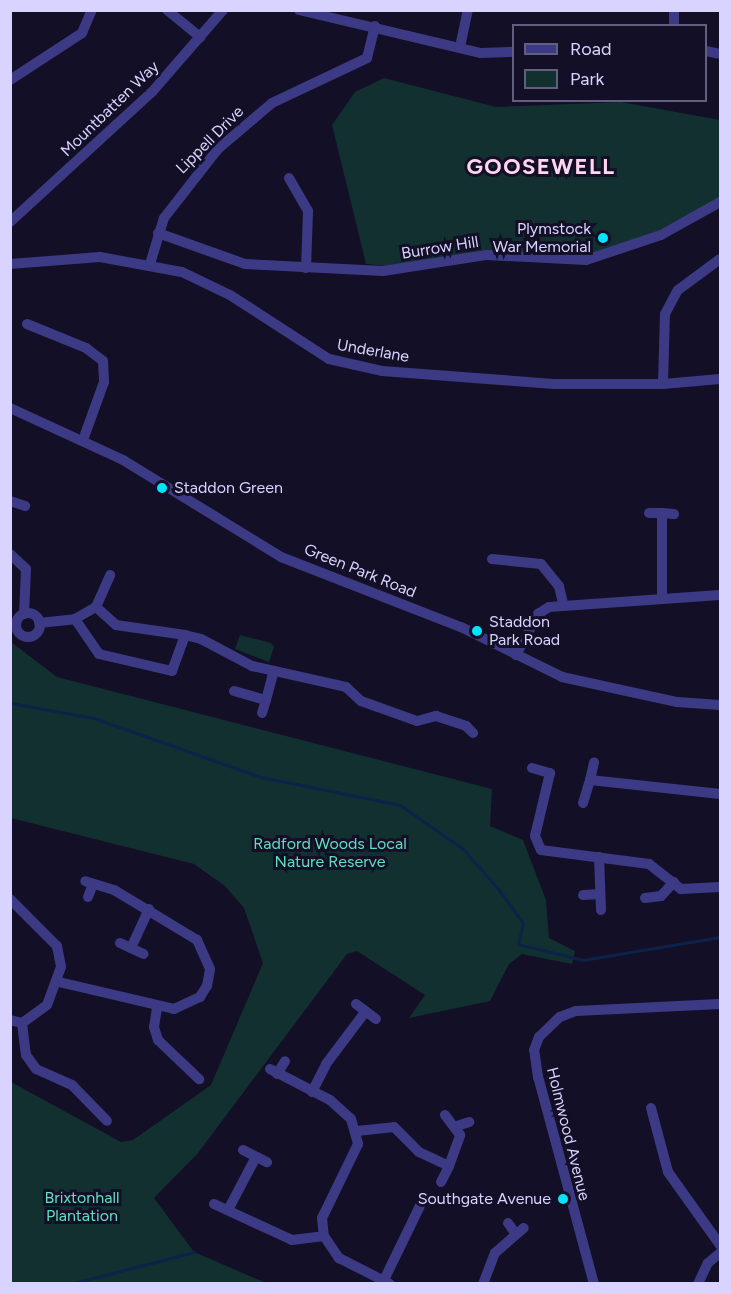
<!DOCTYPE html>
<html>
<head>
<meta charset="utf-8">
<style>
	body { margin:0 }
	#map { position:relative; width:731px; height:1294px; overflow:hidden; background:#130f26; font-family:Figtree,sans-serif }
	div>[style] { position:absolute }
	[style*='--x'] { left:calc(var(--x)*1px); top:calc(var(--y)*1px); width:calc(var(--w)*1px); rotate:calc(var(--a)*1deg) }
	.green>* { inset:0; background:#12302f }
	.stream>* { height:3px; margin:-1.5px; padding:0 1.5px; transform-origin:1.5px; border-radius:1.5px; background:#0c2248 }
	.street>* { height:10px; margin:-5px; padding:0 5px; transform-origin:5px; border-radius:5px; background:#3d3a85 }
	.street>.ring { margin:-5px; padding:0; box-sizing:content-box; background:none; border:10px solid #3d3a85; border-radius:50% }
	.dots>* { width:16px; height:16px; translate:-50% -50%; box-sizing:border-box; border:3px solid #130f26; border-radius:50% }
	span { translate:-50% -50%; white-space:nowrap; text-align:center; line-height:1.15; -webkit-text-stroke:6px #130f26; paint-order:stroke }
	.street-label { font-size:16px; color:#d9d4ff }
	.poi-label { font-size:16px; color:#d9d4ff }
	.right { translate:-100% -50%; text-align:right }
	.left { translate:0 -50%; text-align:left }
	.park-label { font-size:16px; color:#5fe0c0 }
	.district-label { font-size:22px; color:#ffd6f0; font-weight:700; letter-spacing:1.5px }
	.frame { position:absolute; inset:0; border:12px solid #d9d4ff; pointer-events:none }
	.legend { position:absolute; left:512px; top:24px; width:195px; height:78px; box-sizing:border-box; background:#130f26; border:2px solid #625e7d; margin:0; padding:8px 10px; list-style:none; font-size:18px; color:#d9d4ff }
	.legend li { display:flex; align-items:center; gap:12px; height:30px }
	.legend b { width:30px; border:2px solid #625e7d }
</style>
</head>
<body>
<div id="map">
	<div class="green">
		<div style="clip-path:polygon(384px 78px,496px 107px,621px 102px,720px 120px,720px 198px,652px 234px,586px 256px,532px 253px,396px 267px,366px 264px,332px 125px,355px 92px)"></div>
		<div style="clip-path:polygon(240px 635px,271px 643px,274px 647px,269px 662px,235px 649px)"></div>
		<div style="clip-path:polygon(11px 642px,57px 677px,492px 789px,490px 826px,523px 840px,546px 900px,549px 938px,575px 951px,572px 964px,522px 954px,509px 964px,490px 1001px,409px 1018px,425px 995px,357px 951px,347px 954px,198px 1153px,154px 1198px,194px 1252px,266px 1283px,11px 1283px,11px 1082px,121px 1142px,133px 1140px,211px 1085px,263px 963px,244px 908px,225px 886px,194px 864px,11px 818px)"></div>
	</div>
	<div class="stream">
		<div style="--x:10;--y:703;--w:85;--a:10.1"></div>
		<div style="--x:94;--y:718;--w:177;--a:19.5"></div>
		<div style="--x:261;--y:777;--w:142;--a:11.4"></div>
		<div style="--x:400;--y:805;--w:77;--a:34.9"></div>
		<div style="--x:463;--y:849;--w:55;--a:48.7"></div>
		<div style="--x:499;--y:890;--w:41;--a:54"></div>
		<div style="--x:523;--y:923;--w:22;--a:103"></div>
		<div style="--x:518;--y:944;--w:67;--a:13.8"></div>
		<div style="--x:583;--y:960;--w:139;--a:-9.5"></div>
		<div style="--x:70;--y:1284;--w:128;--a:-14.5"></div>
	</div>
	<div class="street">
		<div style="--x:167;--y:10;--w:43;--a:39.3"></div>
		<div style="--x:299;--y:10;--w:187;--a:13.3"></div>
		<div style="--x:481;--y:53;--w:33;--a:-2"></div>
		<div style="--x:674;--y:26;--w:16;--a:-90"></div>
		<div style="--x:460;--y:47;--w:38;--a:-78"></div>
		<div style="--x:706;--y:51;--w:14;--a:12"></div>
		<div style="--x:10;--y:80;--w:86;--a:-33.1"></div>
		<div style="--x:82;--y:33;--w:25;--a:-67"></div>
		<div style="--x:289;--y:178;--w:38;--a:60"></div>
		<div style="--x:308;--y:211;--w:57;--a:92"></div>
		<div style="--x:10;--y:222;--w:193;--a:-42.5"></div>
		<div style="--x:152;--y:92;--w:108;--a:-49.1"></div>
		<div style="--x:158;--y:233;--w:92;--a:19.6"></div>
		<div style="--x:245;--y:264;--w:138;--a:2.9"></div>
		<div style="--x:383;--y:271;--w:104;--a:-8.8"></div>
		<div style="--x:486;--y:255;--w:100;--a:2.9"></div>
		<div style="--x:586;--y:260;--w:79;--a:-18.4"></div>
		<div style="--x:661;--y:235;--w:68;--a:-29.2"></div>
		<div style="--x:10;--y:264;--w:90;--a:-4.4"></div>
		<div style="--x:100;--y:257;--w:83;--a:10.4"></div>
		<div style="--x:182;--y:272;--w:53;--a:25.6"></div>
		<div style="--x:230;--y:295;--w:118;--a:32.9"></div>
		<div style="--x:329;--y:359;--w:54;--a:12.8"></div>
		<div style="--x:382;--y:371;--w:172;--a:4.3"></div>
		<div style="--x:554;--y:384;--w:109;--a:0"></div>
		<div style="--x:663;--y:384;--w:57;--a:-5"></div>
		<div style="--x:150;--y:264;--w:48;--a:-73.1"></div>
		<div style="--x:164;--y:218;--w:88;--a:-52"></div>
		<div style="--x:218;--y:149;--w:71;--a:-40.4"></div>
		<div style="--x:272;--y:103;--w:105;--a:-25.3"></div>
		<div style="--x:367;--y:58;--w:33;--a:-76"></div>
		<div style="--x:27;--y:324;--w:64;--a:22.1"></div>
		<div style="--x:86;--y:348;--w:21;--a:37"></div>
		<div style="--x:103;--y:361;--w:21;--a:87"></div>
		<div style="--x:104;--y:382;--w:62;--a:109.9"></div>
		<div style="--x:663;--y:384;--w:70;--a:-88.4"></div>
		<div style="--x:665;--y:314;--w:27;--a:-62"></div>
		<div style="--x:678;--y:290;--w:52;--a:-36.4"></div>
		<div style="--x:10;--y:408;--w:124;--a:24.7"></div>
		<div style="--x:123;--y:460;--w:185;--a:31.5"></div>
		<div style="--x:281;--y:557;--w:193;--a:21.3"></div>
		<div style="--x:461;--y:627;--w:113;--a:26.3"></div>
		<div style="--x:562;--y:677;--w:118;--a:12.3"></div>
		<div style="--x:677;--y:702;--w:43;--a:4"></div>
		<div style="--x:10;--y:501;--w:16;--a:18"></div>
		<div style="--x:649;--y:513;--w:13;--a:0"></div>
		<div style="--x:10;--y:554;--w:22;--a:43"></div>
		<div style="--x:26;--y:569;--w:45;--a:92.5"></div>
		<div style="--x:492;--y:559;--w:49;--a:5.8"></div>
		<div style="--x:541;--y:564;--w:28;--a:51"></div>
		<div style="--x:559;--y:586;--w:17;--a:77"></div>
		<div style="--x:662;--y:597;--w:84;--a:-90"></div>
		<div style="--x:662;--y:513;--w:12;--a:5"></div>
		<div style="--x:96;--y:607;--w:35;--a:-66"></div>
		<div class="ring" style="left:16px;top:613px;width:14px;height:14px"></div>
		<div style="--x:75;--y:619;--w:24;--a:-30"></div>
		<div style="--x:96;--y:607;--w:27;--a:42"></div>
		<div style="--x:116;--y:625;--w:70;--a:8.2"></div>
		<div style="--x:39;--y:623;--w:36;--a:-6"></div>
		<div style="--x:75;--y:619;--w:42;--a:55.6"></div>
		<div style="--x:99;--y:654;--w:75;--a:13.1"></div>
		<div style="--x:172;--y:671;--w:38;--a:-70"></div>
		<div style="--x:185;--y:635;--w:16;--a:14"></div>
		<div style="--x:201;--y:639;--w:58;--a:27.9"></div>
		<div style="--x:252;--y:666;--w:96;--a:12.6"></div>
		<div style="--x:346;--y:687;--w:21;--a:43"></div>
		<div style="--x:361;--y:701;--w:59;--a:19.7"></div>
		<div style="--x:417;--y:721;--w:20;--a:-15"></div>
		<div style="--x:436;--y:716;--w:32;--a:18"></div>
		<div style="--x:466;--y:726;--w:10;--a:45"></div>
		<div style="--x:516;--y:655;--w:47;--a:-61.8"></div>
		<div style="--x:538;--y:614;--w:13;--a:-32"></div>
		<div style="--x:549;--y:607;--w:171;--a:-4"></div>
		<div style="--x:234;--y:691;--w:33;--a:16"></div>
		<div style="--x:266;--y:700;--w:30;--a:-75"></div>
		<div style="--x:262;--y:713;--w:14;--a:-73"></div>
		<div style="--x:532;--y:768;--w:19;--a:16"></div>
		<div style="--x:550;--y:773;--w:65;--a:103.4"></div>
		<div style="--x:535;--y:836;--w:15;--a:67"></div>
		<div style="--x:541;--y:850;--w:109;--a:7.4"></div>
		<div style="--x:649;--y:864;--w:41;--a:38"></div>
		<div style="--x:681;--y:889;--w:39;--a:-3"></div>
		<div style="--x:590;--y:780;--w:18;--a:-77"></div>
		<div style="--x:583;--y:803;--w:24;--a:-73"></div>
		<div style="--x:590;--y:780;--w:131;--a:6.1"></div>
		<div style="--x:599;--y:857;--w:53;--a:87.8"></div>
		<div style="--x:583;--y:895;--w:17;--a:-3"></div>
		<div style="--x:88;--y:897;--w:14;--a:-69"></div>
		<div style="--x:645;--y:898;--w:16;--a:-7"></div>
		<div style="--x:661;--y:896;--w:19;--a:-47"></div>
		<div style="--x:10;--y:899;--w:66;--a:45"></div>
		<div style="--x:57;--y:946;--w:21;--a:79"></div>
		<div style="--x:61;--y:967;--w:40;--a:110.2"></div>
		<div style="--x:47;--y:1005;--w:31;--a:144"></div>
		<div style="--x:22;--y:1023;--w:12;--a:-166"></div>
		<div style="--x:120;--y:943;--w:26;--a:25"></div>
		<div style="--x:131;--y:948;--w:43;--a:-65.2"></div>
		<div style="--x:59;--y:982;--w:118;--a:13.2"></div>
		<div style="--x:174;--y:1009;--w:29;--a:-25"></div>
		<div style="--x:200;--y:997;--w:13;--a:-58"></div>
		<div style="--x:207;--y:986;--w:17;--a:-80"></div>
		<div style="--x:210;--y:969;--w:32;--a:-114"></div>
		<div style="--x:197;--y:940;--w:97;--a:-148.9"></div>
		<div style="--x:114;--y:890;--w:30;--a:-163"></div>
		<div style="--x:356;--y:1004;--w:25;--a:37"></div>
		<div style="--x:157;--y:1008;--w:19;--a:99"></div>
		<div style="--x:154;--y:1027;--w:14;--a:73"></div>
		<div style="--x:158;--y:1040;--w:57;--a:43.6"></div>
		<div style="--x:22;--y:1023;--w:32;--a:83"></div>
		<div style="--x:26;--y:1055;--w:17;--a:54"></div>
		<div style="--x:36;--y:1069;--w:39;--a:24"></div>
		<div style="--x:72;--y:1085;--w:50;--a:45.8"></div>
		<div style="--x:270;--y:1069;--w:68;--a:27.3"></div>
		<div style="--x:330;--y:1100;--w:28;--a:42"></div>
		<div style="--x:351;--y:1119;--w:26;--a:74"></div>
		<div style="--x:358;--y:1144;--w:82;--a:115.9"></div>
		<div style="--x:322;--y:1218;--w:18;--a:84"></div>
		<div style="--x:324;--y:1236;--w:27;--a:56"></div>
		<div style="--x:339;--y:1258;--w:57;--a:27"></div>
		<div style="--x:277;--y:1074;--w:15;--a:-58"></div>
		<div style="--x:312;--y:1092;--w:31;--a:-63"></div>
		<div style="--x:326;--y:1064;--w:66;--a:-53"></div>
		<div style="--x:651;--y:1108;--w:66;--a:75.1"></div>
		<div style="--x:668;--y:1172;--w:90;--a:54.5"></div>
		<div style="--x:457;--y:1126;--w:13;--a:-18"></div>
		<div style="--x:357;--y:1131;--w:37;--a:-6"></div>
		<div style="--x:394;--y:1127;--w:35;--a:45"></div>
		<div style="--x:419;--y:1152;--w:33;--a:25"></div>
		<div style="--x:449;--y:1166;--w:33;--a:-70"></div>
		<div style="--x:460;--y:1135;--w:25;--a:-127"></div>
		<div style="--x:243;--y:1150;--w:27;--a:27"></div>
		<div style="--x:441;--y:1182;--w:18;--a:-63"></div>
		<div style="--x:214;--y:1204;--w:86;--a:24.8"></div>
		<div style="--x:292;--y:1240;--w:32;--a:-7"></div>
		<div style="--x:228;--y:1210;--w:60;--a:-62.2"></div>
		<div style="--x:508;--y:1223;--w:12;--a:55"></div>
		<div style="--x:384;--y:1280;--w:82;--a:-64.1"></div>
		<div style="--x:483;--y:1284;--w:33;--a:-69"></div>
		<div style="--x:495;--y:1253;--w:38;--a:-41"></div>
		<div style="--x:594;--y:1284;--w:214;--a:-105.1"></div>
		<div style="--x:538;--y:1077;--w:27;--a:-98"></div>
		<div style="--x:534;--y:1050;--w:14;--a:-69"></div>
		<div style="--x:539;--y:1037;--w:29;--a:-44"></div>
		<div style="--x:560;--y:1017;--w:17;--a:-21"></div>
		<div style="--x:576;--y:1011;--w:144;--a:-2.8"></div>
		<div style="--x:698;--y:1284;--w:23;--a:-65"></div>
		<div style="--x:708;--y:1263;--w:16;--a:-40"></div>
	</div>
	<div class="dots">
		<div style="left:603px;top:238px;background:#00e5ff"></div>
		<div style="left:162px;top:488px;background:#00e5ff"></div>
		<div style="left:477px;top:631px;background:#00e5ff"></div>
		<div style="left:563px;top:1199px;background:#00e5ff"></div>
	</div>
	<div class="street-label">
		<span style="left:110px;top:109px;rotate:-44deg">Mountbatten Way</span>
		<span style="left:210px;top:140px;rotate:-45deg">Lippell Drive</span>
		<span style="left:440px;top:248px;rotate:-9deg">Burrow Hill</span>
		<span style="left:373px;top:351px;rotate:10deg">Underlane</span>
		<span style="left:360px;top:571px;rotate:22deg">Green Park Road</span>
		<span style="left:568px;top:1134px;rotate:76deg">Holmwood Avenue</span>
	</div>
	<div class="poi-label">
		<span class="right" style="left:591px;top:238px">Plymstock<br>War Memorial</span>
		<span class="left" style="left:174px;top:488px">Staddon Green</span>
		<span class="left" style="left:489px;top:631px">Staddon<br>Park Road</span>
		<span class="right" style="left:551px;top:1199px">Southgate Avenue</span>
	</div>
	<div class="park-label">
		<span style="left:330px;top:853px">Radford Woods Local<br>Nature Reserve</span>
		<span style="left:82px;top:1207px">Brixtonhall<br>Plantation</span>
	</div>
	<div class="district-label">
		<span style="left:541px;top:167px">GOOSEWELL</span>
	</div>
	<div class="frame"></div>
	<ul class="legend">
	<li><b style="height:8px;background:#3d3a85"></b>Road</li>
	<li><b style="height:16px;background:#12302f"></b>Park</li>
	</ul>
</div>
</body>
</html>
